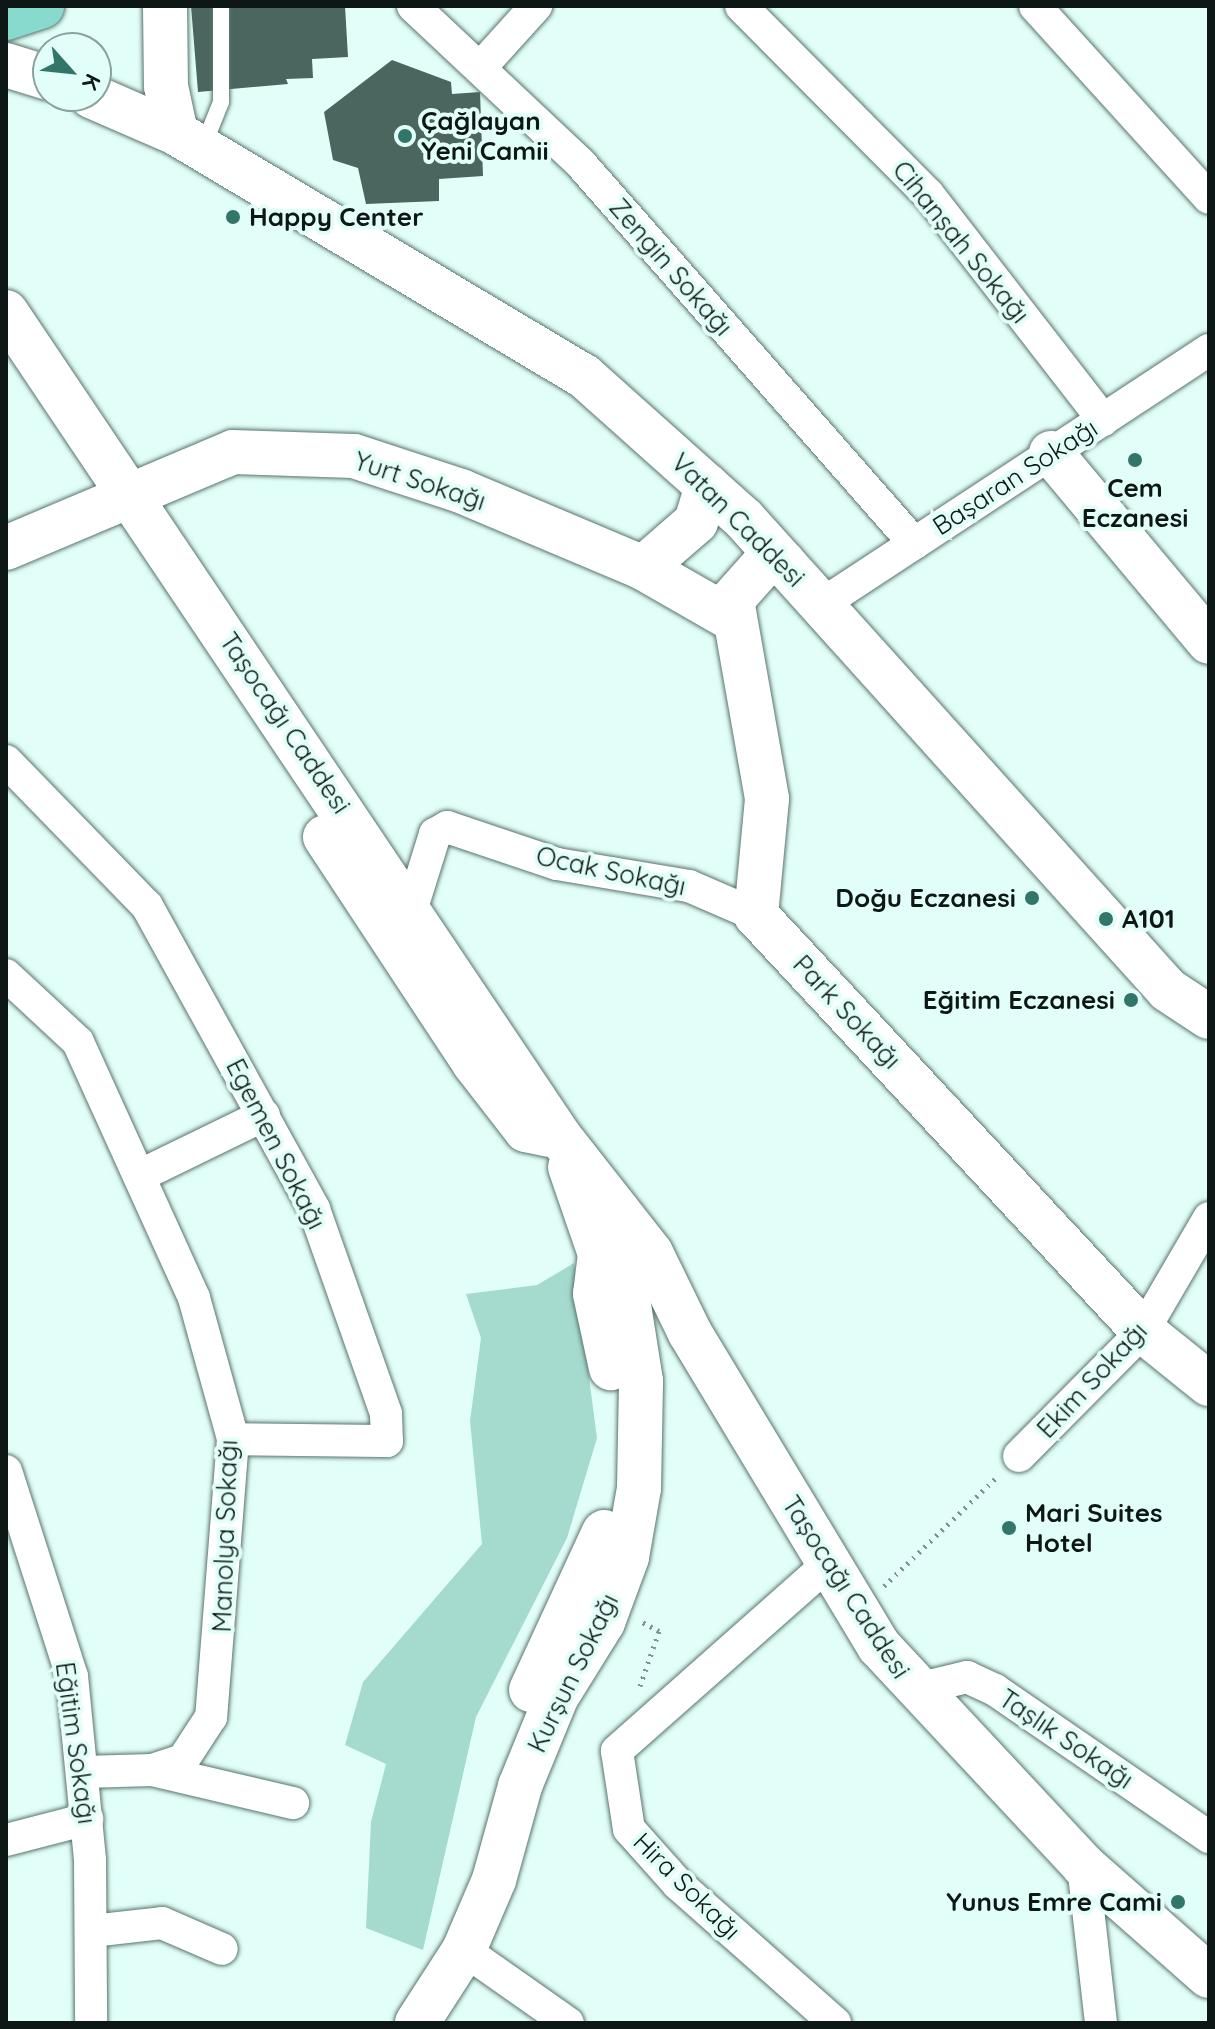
<!DOCTYPE html>
<html>
<head>
<meta charset="utf-8">
<style>
	body { margin:0 }
	#map { position:relative; width:1215px; height:2029px; overflow:hidden; background:#e1fff8; font-family:Quicksand,sans-serif }
	div>[style] { position:absolute }
	[style*='--x'] { left:calc(var(--x)*1px); top:calc(var(--y)*1px); width:calc(var(--w)*1px); rotate:calc(var(--a)*1deg) }
	.green>* { inset:0; background:#a5dbce }
	.building>* { inset:0; background:#4b655f }
	.path>* { height:5px; margin-top:-2.5px; transform-origin:0; background:repeating-linear-gradient(90deg,#7e938e 0 2px,transparent 0 8px) }
	.roads { filter:drop-shadow(0 0 2px #5a746e) drop-shadow(0 0 2px #5a746e) }
	.lane>* { height:16px; margin:-8px; padding:0 8px; transform-origin:8px; border-radius:8px; background:#fff }
	.street>* { height:32px; margin:-16px; padding:0 16px; transform-origin:16px; border-radius:16px; background:#fff }
	.secondary>* { height:44px; margin:-22px; padding:0 22px; transform-origin:22px; border-radius:22px; background:#fff }
	.primary>* { height:44px; margin:-22px; padding:0 22px; transform-origin:22px; border-radius:22px; background:#87dacd }
	.dots>* { width:22px; height:22px; translate:-50% -50%; box-sizing:border-box; border:4px solid #e1fff8; border-radius:50% }
	span { translate:-50% -50%; white-space:nowrap; text-align:center; line-height:1.15; -webkit-text-stroke:8px #e1fff8; paint-order:stroke }
	.poi-label { font-size:26px; color:#0d1715; font-weight:700 }
	.left { translate:0 -50%; text-align:left }
	.right { translate:-100% -50%; text-align:right }
	.street-label { font-size:26px; color:#0d1715 }
	.frame { position:absolute; inset:0; border:8px solid #0d1715; pointer-events:none }
	.north { position:absolute; left:32px; top:32px; width:80px; height:80px; box-sizing:border-box; background:#e1fff8; border:2px solid #8ca29d; border-radius:50%; rotate:117deg; font-size:22px; font-weight:700; line-height:32px; text-align:center; color:#0d1715 }
	.north::after { content:''; display:block; margin:auto; width:28px; height:36px; background:#327669; clip-path:polygon(50% 0,100% 100%,50% 72%,0 100%) }
</style>
</head>
<body>
<div id="map">
	<div class="green">
		<div style="clip-path:polygon(574px 1263px,597px 1438px,567px 1538px,476px 1717px,423px 1950px,366px 1928px,371px 1822px,386px 1764px,345px 1745px,363px 1682px,482px 1544px,470px 1421px,481px 1338px,466px 1294px,537px 1285px)"></div>
	</div>
	<div class="building">
		<div style="clip-path:polygon(191px 6px,345px 6px,348px 57px,312px 59px,313px 78px,286px 79px,288px 84px,198px 92px)"></div>
		<div style="clip-path:polygon(392px 60px,451px 82px,452px 94px,480px 92px,483px 176px,439px 179px,439px 201px,366px 204px,358px 168px,333px 160px,324px 112px)"></div>
	</div>
	<div class="path">
		<div style="--x:884;--y:1586;--w:158;--a:-44"></div>
		<div style="--x:640;--y:1686;--w:58;--a:-70.9"></div>
		<div style="--x:659;--y:1631;--w:19;--a:-152"></div>
	</div>
	<div class="roads">
		<div class="lane">
			<div style="--x:203;--y:147;--w:48;--a:-68.2"></div>
			<div style="--x:221;--y:102;--w:96;--a:-90"></div>
		</div>
		<div class="street">
			<div style="--x:413;--y:6;--w:231;--a:43.2"></div>
			<div style="--x:581;--y:164;--w:505;--a:48.7"></div>
			<div style="--x:741;--y:6;--w:265;--a:45.2"></div>
			<div style="--x:928;--y:194;--w:286;--a:52.2"></div>
			<div style="--x:1035;--y:6;--w:259;--a:47.8"></div>
			<div style="--x:480;--y:68;--w:84;--a:-47.9"></div>
			<div style="--x:822;--y:604;--w:463;--a:-33.3"></div>
			<div style="--x:6;--y:761;--w:202;--a:45.8"></div>
			<div style="--x:147;--y:906;--w:346;--a:61.1"></div>
			<div style="--x:314;--y:1209;--w:217;--a:70.6"></div>
			<div style="--x:386;--y:1414;--w:27;--a:88"></div>
			<div style="--x:387;--y:1441;--w:154;--a:-179.3"></div>
			<div style="--x:394;--y:922;--w:20;--a:-33"></div>
			<div style="--x:411;--y:911;--w:81;--a:-72.7"></div>
			<div style="--x:435;--y:834;--w:14;--a:-30"></div>
			<div style="--x:447;--y:827;--w:116;--a:18.6"></div>
			<div style="--x:557;--y:864;--w:134;--a:9.5"></div>
			<div style="--x:689;--y:886;--w:73;--a:23.4"></div>
			<div style="--x:6;--y:975;--w:98;--a:42.9"></div>
			<div style="--x:78;--y:1042;--w:281;--a:65.6"></div>
			<div style="--x:194;--y:1298;--w:146;--a:74.5"></div>
			<div style="--x:233;--y:1439;--w:279;--a:94.5"></div>
			<div style="--x:211;--y:1717;--w:51;--a:123.1"></div>
			<div style="--x:183;--y:1760;--w:33;--a:162"></div>
			<div style="--x:152;--y:1770;--w:68;--a:178.3"></div>
			<div style="--x:139;--y:1176;--w:139;--a:-26"></div>
			<div style="--x:1019;--y:1456;--w:176;--a:-45.2"></div>
			<div style="--x:1143;--y:1331;--w:131;--a:-59.7"></div>
			<div style="--x:6;--y:1471;--w:215;--a:72.2"></div>
			<div style="--x:72;--y:1676;--w:185;--a:84.4"></div>
			<div style="--x:90;--y:1860;--w:163;--a:89.6"></div>
			<div style="--x:828;--y:1564;--w:282;--a:138.5"></div>
			<div style="--x:617;--y:1751;--w:79;--a:81.3"></div>
			<div style="--x:629;--y:1829;--w:74;--a:48.3"></div>
			<div style="--x:678;--y:1884;--w:210;--a:41.5"></div>
			<div style="--x:913;--y:1690;--w:56;--a:-13.5"></div>
			<div style="--x:967;--y:1677;--w:31;--a:25"></div>
			<div style="--x:995;--y:1690;--w:260;--a:34.5"></div>
			<div style="--x:152;--y:1770;--w:145;--a:13.2"></div>
			<div style="--x:6;--y:1840;--w:84;--a:-14.5"></div>
			<div style="--x:1083;--y:1865;--w:159;--a:83.5"></div>
			<div style="--x:92;--y:1931;--w:70;--a:-6.5"></div>
			<div style="--x:162;--y:1923;--w:65;--a:23.4"></div>
			<div style="--x:464;--y:1950;--w:127;--a:35.1"></div>
		</div>
		<div class="secondary">
			<div style="--x:165;--y:6;--w:80;--a:89.3"></div>
			<div style="--x:166;--y:86;--w:48;--a:78"></div>
			<div style="--x:6;--y:65;--w:44;--a:17.2"></div>
			<div style="--x:91;--y:96;--w:93;--a:23.5"></div>
			<div style="--x:176;--y:133;--w:475;--a:30.8"></div>
			<div style="--x:584;--y:376;--w:213;--a:41.8"></div>
			<div style="--x:743;--y:518;--w:635;--a:48"></div>
			<div style="--x:1168;--y:990;--w:49;--a:33.4"></div>
			<div style="--x:6;--y:312;--w:994;--a:56.12"></div>
			<div style="--x:560;--y:1137;--w:147;--a:51.9"></div>
			<div style="--x:651;--y:1253;--w:89;--a:64"></div>
			<div style="--x:690;--y:1333;--w:366;--a:58.9"></div>
			<div style="--x:879;--y:1646;--w:299;--a:47"></div>
			<div style="--x:1083;--y:1865;--w:168;--a:41.4"></div>
			<div style="--x:1051;--y:453;--w:246;--a:50.1"></div>
			<div style="--x:6;--y:548;--w:246;--a:-22.9"></div>
			<div style="--x:233;--y:452;--w:121;--a:1.9"></div>
			<div style="--x:354;--y:456;--w:113;--a:18.1"></div>
			<div style="--x:461;--y:491;--w:198;--a:22.9"></div>
			<div style="--x:643;--y:568;--w:103;--a:29.8"></div>
			<div style="--x:784;--y:563;--w:21;--a:175"></div>
			<div style="--x:763;--y:565;--w:47;--a:131.5"></div>
			<div style="--x:732;--y:600;--w:202;--a:80"></div>
			<div style="--x:767;--y:799;--w:117;--a:95.4"></div>
			<div style="--x:756;--y:915;--w:568;--a:47.07"></div>
			<div style="--x:1143;--y:1331;--w:85;--a:38.8"></div>
			<div style="--x:643;--y:568;--w:70;--a:-41"></div>
			<div style="--x:696;--y:522;--w:38;--a:-73"></div>
			<div style="--x:325;--y:837;--w:271;--a:56.6"></div>
			<div style="--x:474;--y:1063;--w:85;--a:52.2"></div>
			<div style="--x:526;--y:1130;--w:24;--a:12"></div>
			<div style="--x:600;--y:1254;--w:40;--a:97.1"></div>
			<div style="--x:595;--y:1294;--w:76;--a:77.8"></div>
			<div style="--x:531;--y:1690;--w:174;--a:-65.2"></div>
			<div style="--x:417;--y:2023;--w:87;--a:-57.2"></div>
			<div style="--x:464;--y:1950;--w:76;--a:-66.8"></div>
			<div style="--x:494;--y:1880;--w:98;--a:-74.5"></div>
			<div style="--x:520;--y:1786;--w:97;--a:-67.7"></div>
			<div style="--x:557;--y:1696;--w:87;--a:-58.1"></div>
			<div style="--x:603;--y:1622;--w:69;--a:-69.7"></div>
			<div style="--x:627;--y:1557;--w:70;--a:-80.1"></div>
			<div style="--x:639;--y:1488;--w:107;--a:-88.9"></div>
			<div style="--x:641;--y:1381;--w:102;--a:-99"></div>
			<div style="--x:625;--y:1280;--w:36;--a:-134"></div>
			<div style="--x:600;--y:1254;--w:92;--a:-109"></div>
		</div>
		<div class="primary">
			<div style="--x:6;--y:18;--w:38;--a:-18"></div>
		</div>
	</div>
	<div class="dots">
		<div style="left:405px;top:136px;background:#327669"></div>
		<div style="left:233px;top:217px;background:#327669"></div>
		<div style="left:1135px;top:460px;background:#327669"></div>
		<div style="left:1032px;top:898px;background:#327669"></div>
		<div style="left:1106px;top:919px;background:#327669"></div>
		<div style="left:1131px;top:1000px;background:#327669"></div>
		<div style="left:1009px;top:1528px;background:#327669"></div>
		<div style="left:1178px;top:1902px;background:#327669"></div>
	</div>
	<div class="poi-label">
		<span class="left" style="left:421px;top:136px">Çağlayan<br>Yeni Camii</span>
		<span class="left" style="left:249px;top:217px">Happy Center</span>
		<span style="left:1135px;top:503px">Cem<br>Eczanesi</span>
		<span class="right" style="left:1016px;top:898px">Doğu Eczanesi</span>
		<span class="left" style="left:1122px;top:919px">A101</span>
		<span class="right" style="left:1115px;top:1000px">Eğitim Eczanesi</span>
		<span class="left" style="left:1025px;top:1528px">Mari Suites<br>Hotel</span>
		<span class="right" style="left:1162px;top:1902px">Yunus Emre Cami</span>
	</div>
	<div class="street-label">
		<span style="left:961px;top:242px;rotate:51deg">Cihanşah Sokağı</span>
		<span style="left:671px;top:267px;rotate:49deg">Zengin Sokağı</span>
		<span style="left:1015px;top:477px;rotate:-33deg">Başaran Sokağı</span>
		<span style="left:420px;top:481px;rotate:18deg">Yurt Sokağı</span>
		<span style="left:738px;top:520px;rotate:45deg">Vatan Caddesi</span>
		<span style="left:285px;top:723px;rotate:56deg">Taşocağı Caddesi</span>
		<span style="left:611px;top:871px;rotate:12deg">Ocak Sokağı</span>
		<span style="left:847px;top:1012px;rotate:47deg">Park Sokağı</span>
		<span style="left:276px;top:1144px;rotate:63deg">Egemen Sokağı</span>
		<span style="left:1092px;top:1380px;rotate:-47deg">Ekim Sokağı</span>
		<span style="left:225px;top:1536px;rotate:-88deg">Manolya Sokağı</span>
		<span style="left:846px;top:1587px;rotate:57deg">Taşocağı Caddesi</span>
		<span style="left:573px;top:1673px;rotate:-64deg">Kurşun Sokağı</span>
		<span style="left:1066px;top:1739px;rotate:34deg">Taşlık Sokağı</span>
		<span style="left:76px;top:1743px;rotate:82deg">Eğitim Sokağı</span>
		<span style="left:687px;top:1886px;rotate:45deg">Hira Sokağı</span>
	</div>
	<div class="frame"></div>
	<div class="north">K</div>
</div>
</body>
</html>
